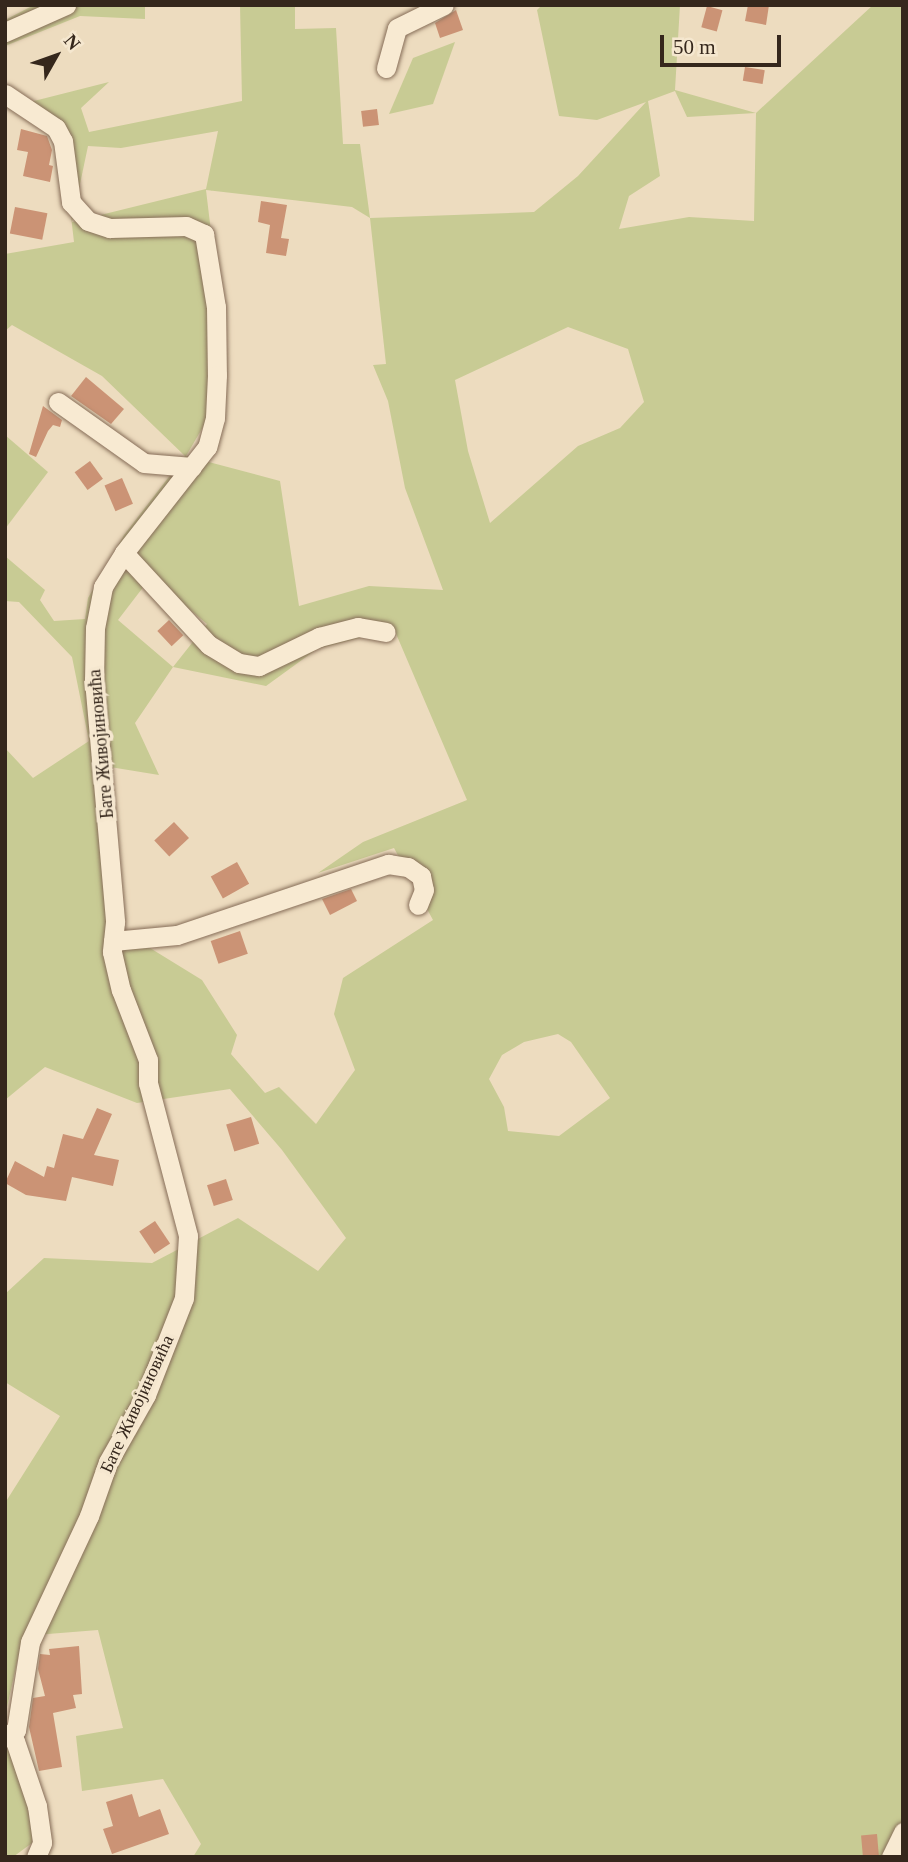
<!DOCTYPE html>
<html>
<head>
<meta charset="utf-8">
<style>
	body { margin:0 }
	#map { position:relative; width:908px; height:1862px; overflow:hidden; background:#eddcbf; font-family:Georgia,serif }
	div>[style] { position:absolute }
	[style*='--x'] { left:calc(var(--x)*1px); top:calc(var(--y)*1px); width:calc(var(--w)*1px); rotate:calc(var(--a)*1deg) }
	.green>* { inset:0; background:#c8cb94 }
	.building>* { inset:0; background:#cb9375; transform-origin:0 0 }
	.roads { filter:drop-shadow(0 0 2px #866d58) drop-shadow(0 0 2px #866d58) }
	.minor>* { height:19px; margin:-9.5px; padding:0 9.5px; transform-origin:9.5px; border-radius:9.5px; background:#f8ead2 }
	span { translate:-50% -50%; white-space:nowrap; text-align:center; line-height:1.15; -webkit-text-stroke:7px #f5e7cf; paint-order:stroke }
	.street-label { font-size:18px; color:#35271c }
	.frame { position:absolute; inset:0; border:7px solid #35271c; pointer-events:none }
	.north { position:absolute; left:21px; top:21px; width:70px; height:70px; -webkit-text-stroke:5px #f5e7cf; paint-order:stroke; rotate:50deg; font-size:19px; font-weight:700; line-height:28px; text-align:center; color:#35271c }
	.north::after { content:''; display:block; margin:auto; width:24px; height:32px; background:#35271c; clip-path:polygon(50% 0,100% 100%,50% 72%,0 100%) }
	.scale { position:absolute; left:660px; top:35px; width:121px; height:32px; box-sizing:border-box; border:4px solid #35271c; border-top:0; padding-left:9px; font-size:21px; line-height:24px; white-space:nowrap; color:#35271c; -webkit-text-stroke:5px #f5e7cf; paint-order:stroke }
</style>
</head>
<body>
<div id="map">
	<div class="green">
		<div style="clip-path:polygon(34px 5px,145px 5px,145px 19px,80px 16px,5px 46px,5px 20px)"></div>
		<div style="clip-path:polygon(evenodd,240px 5px,295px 5px,295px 29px,336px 28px,343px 144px,360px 144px,370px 218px,534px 212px,578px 176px,646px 102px,597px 120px,559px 116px,537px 10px,542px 5px,680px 5px,675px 90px,756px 113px,873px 5px,903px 5px,903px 1857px,193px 1857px,201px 1844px,163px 1779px,82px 1791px,76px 1736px,123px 1728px,98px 1630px,23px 1636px,5px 1716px,5px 1503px,60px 1416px,5px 1382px,5px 1294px,44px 1258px,152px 1263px,238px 1218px,318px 1271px,346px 1238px,282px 1150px,230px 1089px,137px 1103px,45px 1067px,5px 1100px,5px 748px,33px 778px,89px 741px,72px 657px,19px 602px,5px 601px,5px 556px,45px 590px,40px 600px,54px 621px,85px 619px,88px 598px,124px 535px,185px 456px,102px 376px,12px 325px,5px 331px,5px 254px,74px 242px,60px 122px,30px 102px,109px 82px,81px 108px,89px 132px,242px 101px,240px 5px,675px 91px,687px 117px,756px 113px,754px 221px,689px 217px,619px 229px,629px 196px,660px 176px,648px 101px,675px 91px,240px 5px,218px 131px,206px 189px,72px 222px,88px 146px,121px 148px,218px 131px,240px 5px,206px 190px,352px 207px,370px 218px,386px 364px,373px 365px,388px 401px,405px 488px,443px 590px,369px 586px,299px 606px,280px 481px,186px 456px,203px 427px,227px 365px,206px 190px,240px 5px,568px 327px,628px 349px,644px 402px,620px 428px,578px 446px,490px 523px,468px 451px,455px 380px,568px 327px,240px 5px,151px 577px,207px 624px,173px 667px,118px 620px,151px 577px,240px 5px,394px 629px,467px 800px,363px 842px,318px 873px,394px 848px,433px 920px,343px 978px,334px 1014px,355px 1070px,316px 1124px,279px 1087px,265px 1093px,231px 1054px,237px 1035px,202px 980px,124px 932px,110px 767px,159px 775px,135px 723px,173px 667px,266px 686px,317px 649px,394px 629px,240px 5px,558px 1034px,571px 1042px,610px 1098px,559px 1136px,508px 1131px,504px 1107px,489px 1079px,502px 1055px,524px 1042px,558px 1034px)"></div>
		<div style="clip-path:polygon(455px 42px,433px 104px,389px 114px,413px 58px)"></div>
		<div style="clip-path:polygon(5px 435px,48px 472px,5px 529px)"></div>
		<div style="clip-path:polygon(5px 1731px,51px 1829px,13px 1857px,5px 1857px)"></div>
	</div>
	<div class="building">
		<div style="clip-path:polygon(748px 5px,769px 5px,766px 25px,745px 21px)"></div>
		<div style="left:707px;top:6px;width:16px;height:22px;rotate:15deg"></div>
		<div style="clip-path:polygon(456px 10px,463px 30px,440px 38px,435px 23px)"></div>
		<div style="left:745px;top:67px;width:20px;height:14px;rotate:9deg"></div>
		<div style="left:377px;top:109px;width:16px;height:16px;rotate:83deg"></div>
		<div style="clip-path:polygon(21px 129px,47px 136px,52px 150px,49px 165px,53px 166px,50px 182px,23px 176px,28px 152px,17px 150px)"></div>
		<div style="clip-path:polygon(261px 201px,287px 205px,281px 238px,289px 239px,286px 256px,266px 253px,270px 225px,258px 222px)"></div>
		<div style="left:15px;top:207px;width:33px;height:27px;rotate:11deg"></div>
		<div style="clip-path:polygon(86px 377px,124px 409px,111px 424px,71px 396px)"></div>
		<div style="clip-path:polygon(43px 406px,62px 420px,60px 427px,53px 425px,48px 431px,36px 457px,29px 454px)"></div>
		<div style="left:90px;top:461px;width:22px;height:19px;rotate:54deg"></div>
		<div style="left:122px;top:478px;width:28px;height:19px;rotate:67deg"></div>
		<div style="left:169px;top:620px;width:21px;height:16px;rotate:47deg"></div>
		<div style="left:174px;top:822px;width:22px;height:27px;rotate:47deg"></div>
		<div style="left:237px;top:862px;width:25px;height:30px;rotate:61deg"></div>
		<div style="clip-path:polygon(351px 889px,357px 901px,330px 915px,322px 899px)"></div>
		<div style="left:240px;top:931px;width:24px;height:31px;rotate:71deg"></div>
		<div style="clip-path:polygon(97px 1108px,112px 1114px,94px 1155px,119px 1160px,113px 1186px,72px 1177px,66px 1201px,26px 1195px,5px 1183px,15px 1161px,44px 1177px,47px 1166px,54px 1168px,63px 1134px,83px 1139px)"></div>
		<div style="left:251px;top:1117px;width:28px;height:26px;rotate:73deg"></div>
		<div style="left:226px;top:1179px;width:22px;height:20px;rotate:72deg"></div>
		<div style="left:155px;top:1221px;width:27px;height:19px;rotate:56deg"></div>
		<div style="clip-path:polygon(79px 1646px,82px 1694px,73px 1695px,76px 1708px,53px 1713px,62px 1767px,39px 1771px,29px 1727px,33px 1698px,45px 1696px,38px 1669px,40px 1654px,50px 1655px,49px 1649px)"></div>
		<div style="clip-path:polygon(132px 1794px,139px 1817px,160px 1809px,169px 1834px,112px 1854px,103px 1829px,113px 1826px,106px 1802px)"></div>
		<div style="left:877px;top:1834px;width:22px;height:16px;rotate:85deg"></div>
	</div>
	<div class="roads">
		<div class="minor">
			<div style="--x:5;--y:32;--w:67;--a:-23.9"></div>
			<div style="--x:386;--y:68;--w:41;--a:-74.6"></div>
			<div style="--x:397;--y:28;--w:52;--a:-26.1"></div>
			<div style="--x:5;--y:94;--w:61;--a:33.7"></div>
			<div style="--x:56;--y:128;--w:15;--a:62"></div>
			<div style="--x:63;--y:141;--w:62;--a:82.5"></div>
			<div style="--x:71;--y:202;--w:25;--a:48"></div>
			<div style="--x:88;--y:221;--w:23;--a:18"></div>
			<div style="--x:110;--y:228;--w:76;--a:-1.5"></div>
			<div style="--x:186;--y:226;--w:20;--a:24"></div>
			<div style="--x:204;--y:234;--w:74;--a:80.7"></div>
			<div style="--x:216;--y:307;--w:68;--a:89.2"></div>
			<div style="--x:217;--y:375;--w:43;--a:92.7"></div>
			<div style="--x:215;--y:418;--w:30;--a:105"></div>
			<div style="--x:207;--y:447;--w:135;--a:128.1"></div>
			<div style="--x:124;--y:553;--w:40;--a:122"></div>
			<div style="--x:103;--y:587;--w:42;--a:101"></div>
			<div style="--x:95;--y:628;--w:52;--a:91.1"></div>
			<div style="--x:94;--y:680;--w:243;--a:85"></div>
			<div style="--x:115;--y:922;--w:30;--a:96"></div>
			<div style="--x:112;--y:952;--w:39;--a:77"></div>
			<div style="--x:121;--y:990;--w:75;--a:68.9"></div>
			<div style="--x:148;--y:1060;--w:23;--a:90"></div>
			<div style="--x:148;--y:1083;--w:158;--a:75.3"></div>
			<div style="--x:188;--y:1236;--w:62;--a:93.7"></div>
			<div style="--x:184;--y:1298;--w:104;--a:111.4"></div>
			<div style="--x:146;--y:1395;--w:77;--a:119.6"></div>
			<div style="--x:108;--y:1462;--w:57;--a:109.4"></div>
			<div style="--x:89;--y:1516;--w:139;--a:115.1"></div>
			<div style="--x:30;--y:1642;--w:89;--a:99"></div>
			<div style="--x:16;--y:1730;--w:13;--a:148"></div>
			<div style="--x:58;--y:402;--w:105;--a:35.3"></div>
			<div style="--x:144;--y:463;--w:48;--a:4.8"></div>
			<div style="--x:124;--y:553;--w:125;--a:47.3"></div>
			<div style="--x:209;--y:645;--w:35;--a:31"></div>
			<div style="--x:239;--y:663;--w:20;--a:9"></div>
			<div style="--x:259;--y:666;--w:67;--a:-25.8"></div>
			<div style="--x:319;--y:637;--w:40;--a:-14.4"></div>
			<div style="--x:358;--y:627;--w:28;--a:10"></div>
			<div style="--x:113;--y:941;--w:64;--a:-5.4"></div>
			<div style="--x:177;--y:935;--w:223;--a:-18.6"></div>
			<div style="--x:388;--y:864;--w:20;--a:9"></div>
			<div style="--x:408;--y:867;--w:16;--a:35"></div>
			<div style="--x:421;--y:876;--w:14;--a:78"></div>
			<div style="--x:424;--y:890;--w:16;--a:112"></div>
			<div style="--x:8;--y:1735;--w:9;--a:41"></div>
			<div style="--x:15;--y:1741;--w:69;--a:71.3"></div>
			<div style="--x:37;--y:1806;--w:37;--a:82"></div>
			<div style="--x:42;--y:1843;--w:15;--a:113"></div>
			<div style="--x:891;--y:1857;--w:28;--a:-64"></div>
		</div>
	</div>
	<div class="street-label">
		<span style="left:101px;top:744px;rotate:-95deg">Бате Живојиновића</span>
		<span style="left:137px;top:1404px;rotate:-65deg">Бате Живојиновића</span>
	</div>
	<div class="frame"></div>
	<div class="north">N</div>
	<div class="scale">50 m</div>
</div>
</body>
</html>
